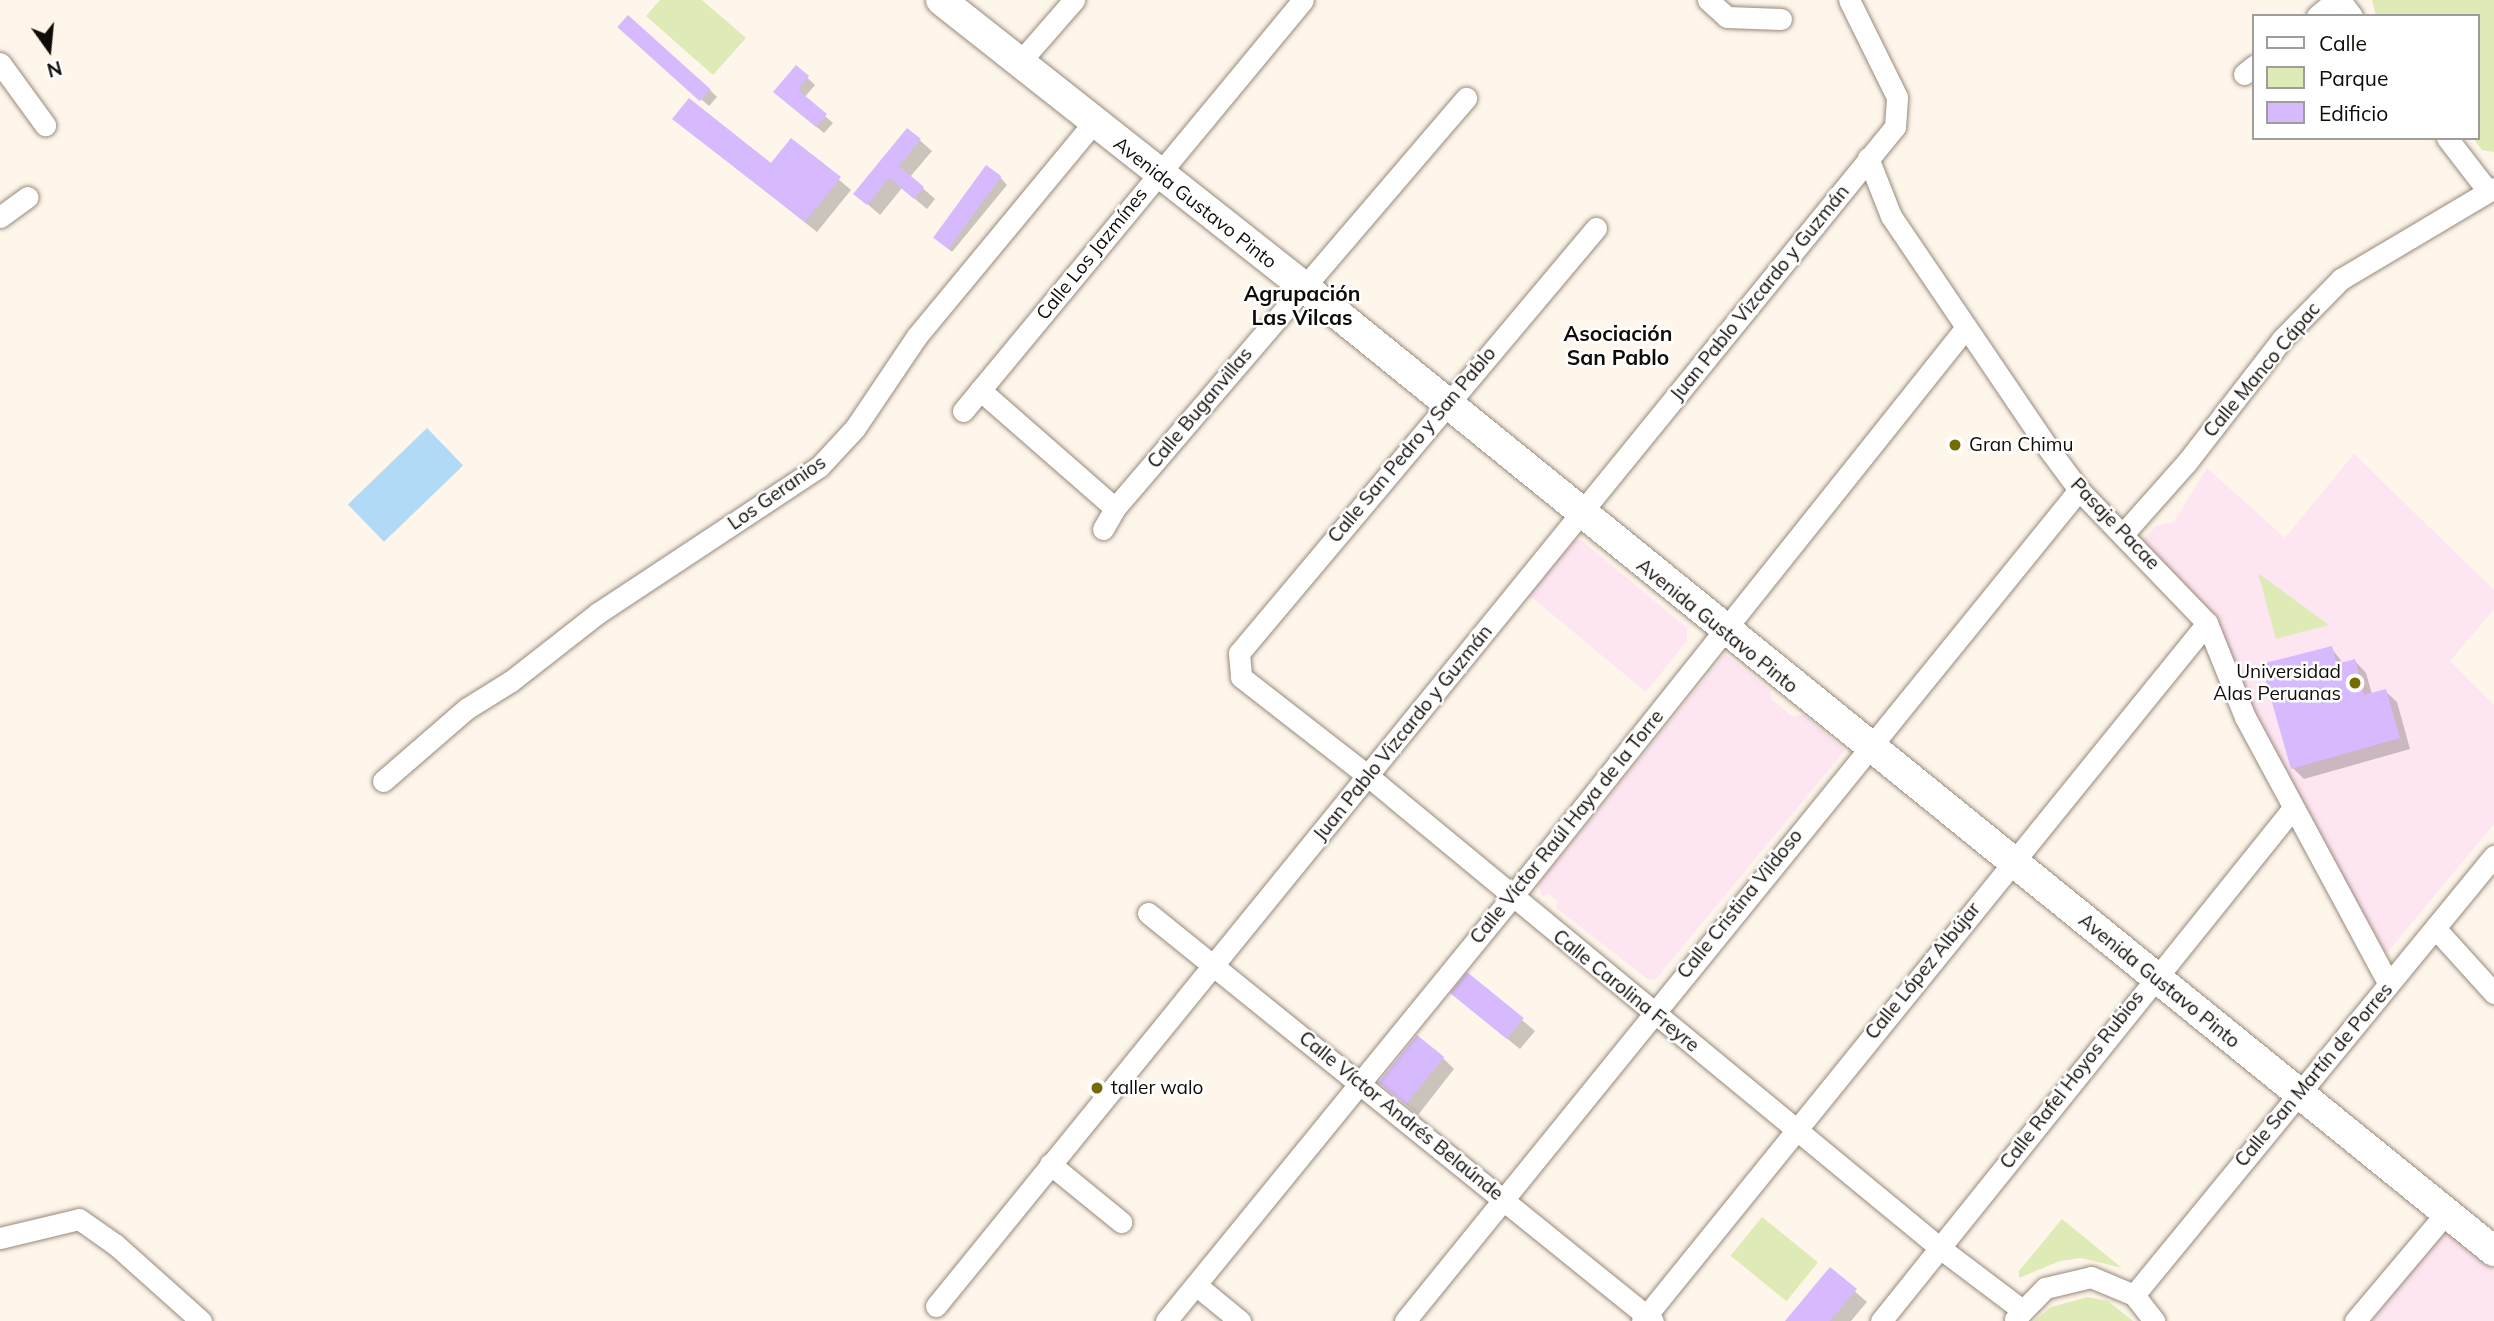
<!DOCTYPE html>
<html>
<head>
<meta charset="utf-8">
<style>
	body { margin:0 }
	#map { position:relative; width:2494px; height:1321px; overflow:hidden; background:#fef5eb; font-family:Mulish,sans-serif }
	div>[style] { position:absolute }
	[style*='--x'] { left:calc(var(--x)*1px); top:calc(var(--y)*1px); width:calc(var(--w)*1px); rotate:calc(var(--a)*1deg) }
	.education>* { inset:0; background:#fde5f1 }
	.green>* { inset:0; background:#dfebb6; transform-origin:0 0 }
	.water>* { inset:0; background:#b0daf6; transform-origin:0 0 }
	.shadow>* { inset:0; background:#0003 }
	.building>* { inset:0; background:#d7b9fd; transform-origin:0 0 }
	.roads { filter:drop-shadow(0 0 2px #978a7a) drop-shadow(0 0 2px #978a7a) }
	.minor>* { height:21px; margin:-10.5px; padding:0 10.5px; transform-origin:10.5px; border-radius:10.5px; background:#fff }
	.secondary>* { height:30px; margin:-15px; padding:0 15px; transform-origin:15px; border-radius:15px; background:#fff }
	.dots>* { width:19px; height:19px; translate:-50% -50%; box-sizing:border-box; border:4px solid #fff; border-radius:50% }
	span { translate:-50% -50%; white-space:nowrap; text-align:center; line-height:1.15; -webkit-text-stroke:5px #fff; paint-order:stroke }
	.street-label { font-size:19px; color:#0f0b06 }
	.poi-label { font-size:19px; color:#0f0b06 }
	.left { translate:0 -50%; text-align:left }
	.right { translate:-100% -50%; text-align:right }
	.neighbourhood-label { font-size:21px; color:#0f0b06; font-weight:700 }
	.legend { position:absolute; left:2252px; top:14px; width:228px; height:126px; box-sizing:border-box; background:#fff; border:2px solid #9f9d9b; margin:0; padding:9px 12px; list-style:none; font-size:21px; color:#0f0b06 }
	.legend li { display:flex; align-items:center; gap:14px; height:35px }
	.legend b { width:35px; border:2px solid #9f9d9b }
	.north { position:absolute; left:14px; top:14px; width:70px; height:70px; -webkit-text-stroke:5px #fff; paint-order:stroke; rotate:165deg; font-size:19px; font-weight:700; line-height:28px; text-align:center; color:#0f0b06 }
	.north::after { content:''; display:block; margin:auto; width:24px; height:32px; background:#0f0b06; clip-path:polygon(50% 0,100% 100%,50% 72%,0 100%) }
</style>
</head>
<body>
<div id="map">
	<div class="education">
		<div style="clip-path:polygon(2354px 454px,2494px 590px,2494px 609px,2450px 661px,2494px 705px,2494px 824px,2386px 954px,2251px 714px,2217px 626px,2140px 543px,2156px 526px,2174px 522px,2207px 468px,2285px 538px)"></div>
		<div style="clip-path:polygon(1581px 540px,1687px 628px,1687px 641px,1646px 692px,1529px 595px,1572px 541px)"></div>
		<div style="clip-path:polygon(1725px 654px,1770px 690px,1771px 699px,1792px 716px,1803px 715px,1845px 750px,1656px 979px,1649px 980px,1556px 908px,1558px 901px,1549px 894px,1542px 896px,1538px 884px)"></div>
		<div style="clip-path:polygon(2445px 1231px,2494px 1271px,2494px 1321px,2371px 1321px)"></div>
	</div>
	<div class="green">
		<div style="clip-path:polygon(660px 0,702px 0,746px 38px,713px 75px,646px 16px)"></div>
		<div style="clip-path:polygon(2372px 0,2494px 0,2494px 152px,2482px 150px,2473px 138px,2478px 138px,2478px 16px,2376px 16px)"></div>
		<div style="clip-path:polygon(2258px 573px,2329px 625px,2276px 639px)"></div>
		<div style="left:1762px;top:1217px;width:72px;height:50px;rotate:39deg"></div>
		<div style="clip-path:polygon(2062px 1219px,2122px 1268px,2081px 1258px,2060px 1261px,2019px 1278px,2019px 1271px)"></div>
		<div style="clip-path:polygon(2088px 1297px,2108px 1301px,2133px 1321px,2034px 1321px,2051px 1307px)"></div>
	</div>
	<div class="water">
		<div style="left:427px;top:428px;width:52px;height:110px;rotate:46deg"></div>
	</div>
	<div class="shadow">
		<div style="clip-path:polygon(627px 34px,710px 90px,717px 97px,709px 106px)"></div>
		<div style="clip-path:polygon(796px 67px,815px 85px,804px 98px,833px 123px,824px 133px,783px 99px)"></div>
		<div style="clip-path:polygon(674px 119px,771px 165px,792px 140px,851px 190px,817px 232px)"></div>
		<div style="clip-path:polygon(908px 130px,932px 151px,910px 177px,935px 199px,927px 209px,902px 188px,880px 215px,856px 194px)"></div>
		<div style="clip-path:polygon(1000px 177px,1007px 185px,952px 252px,940px 242px)"></div>
		<div style="clip-path:polygon(2331px 648px,2344px 664px,2355px 661px,2366px 673px,2372px 694px,2385px 691px,2397px 702px,2410px 749px,2304px 779px,2293px 768px)"></div>
		<div style="clip-path:polygon(1468px 975px,1535px 1031px,1520px 1049px,1464px 1004px)"></div>
		<div style="clip-path:polygon(1443px 1058px,1454px 1069px,1418px 1115px,1380px 1082px)"></div>
		<div style="clip-path:polygon(1830px 1270px,1867px 1302px,1851px 1321px,1787px 1321px)"></div>
	</div>
	<div class="building">
		<div style="left:628px;top:15px;width:111px;height:16px;rotate:42deg"></div>
		<div style="clip-path:polygon(796px 65px,809px 76px,798px 90px,827px 114px,816px 127px,773px 92px)"></div>
		<div style="clip-path:polygon(689px 98px,771px 163px,791px 138px,841px 177px,805px 222px,672px 119px)"></div>
		<div style="clip-path:polygon(907px 128px,921px 139px,899px 166px,924px 187px,914px 199px,889px 178px,867px 205px,853px 194px)"></div>
		<div style="left:986px;top:165px;width:19px;height:90px;rotate:36deg"></div>
		<div style="clip-path:polygon(2332px 646px,2337px 664px,2355px 659px,2364px 695px,2386px 689px,2400px 738px,2291px 769px,2261px 664px)"></div>
		<div style="left:1467px;top:972px;width:73px;height:27px;rotate:39deg"></div>
		<div style="left:1417px;top:1035px;width:35px;height:61px;rotate:39deg"></div>
		<div style="clip-path:polygon(1830px 1267px,1857px 1289px,1830px 1321px,1785px 1321px)"></div>
	</div>
	<div class="roads">
		<div class="minor">
			<div style="--x:1708;--y:0;--w:25;--a:42"></div>
			<div style="--x:1727;--y:17;--w:54;--a:2.1"></div>
			<div style="--x:2340;--y:0;--w:20;--a:53"></div>
			<div style="--x:2317;--y:16;--w:25;--a:-40"></div>
			<div style="--x:0;--y:63;--w:77;--a:54"></div>
			<div style="--x:1019;--y:63;--w:84;--a:-48.9"></div>
			<div style="--x:2244;--y:74;--w:13;--a:-39"></div>
			<div style="--x:2447;--y:138;--w:67;--a:52.3"></div>
			<div style="--x:1868;--y:158;--w:62;--a:68.4"></div>
			<div style="--x:1891;--y:216;--w:285;--a:55.9"></div>
			<div style="--x:2051;--y:452;--w:47;--a:53.6"></div>
			<div style="--x:2079;--y:490;--w:185;--a:46.1"></div>
			<div style="--x:2207;--y:623;--w:101;--a:68"></div>
			<div style="--x:2245;--y:717;--w:303;--a:61.7"></div>
			<div style="--x:0;--y:217;--w:34;--a:-36"></div>
			<div style="--x:1596;--y:228;--w:555;--a:130.03"></div>
			<div style="--x:1239;--y:653;--w:24;--a:85"></div>
			<div style="--x:1241;--y:677;--w:161;--a:37.9"></div>
			<div style="--x:1368;--y:776;--w:742;--a:39.53"></div>
			<div style="--x:1940;--y:1248;--w:101;--a:37"></div>
			<div style="--x:980;--y:390;--w:179;--a:41.2"></div>
			<div style="--x:963;--y:411;--w:533;--a:-50.4"></div>
			<div style="--x:1103;--y:529;--w:24;--a:-60"></div>
			<div style="--x:1115;--y:508;--w:540;--a:-49.43"></div>
			<div style="--x:2123;--y:534;--w:96;--a:-48.4"></div>
			<div style="--x:2187;--y:462;--w:155;--a:-52.3"></div>
			<div style="--x:2282;--y:339;--w:84;--a:-45.5"></div>
			<div style="--x:2341;--y:279;--w:178;--a:-30.7"></div>
			<div style="--x:383;--y:781;--w:110;--a:-40.9"></div>
			<div style="--x:466;--y:709;--w:53;--a:-31.9"></div>
			<div style="--x:511;--y:681;--w:110;--a:-38"></div>
			<div style="--x:598;--y:613;--w:265;--a:-33.5"></div>
			<div style="--x:819;--y:467;--w:53;--a:-47.3"></div>
			<div style="--x:855;--y:428;--w:111;--a:-56"></div>
			<div style="--x:917;--y:336;--w:276;--a:-50.4"></div>
			<div style="--x:1148;--y:913;--w:649;--a:38.94"></div>
			<div style="--x:2435;--y:928;--w:88;--a:47.8"></div>
			<div style="--x:1050;--y:1164;--w:92;--a:39.2"></div>
			<div style="--x:0;--y:1238;--w:81;--a:-13.5"></div>
			<div style="--x:79;--y:1219;--w:45;--a:35.1"></div>
			<div style="--x:116;--y:1245;--w:114;--a:41.8"></div>
			<div style="--x:1196;--y:1285;--w:57;--a:39.3"></div>
			<div style="--x:2134;--y:1295;--w:568;--a:-50.65"></div>
			<div style="--x:936;--y:1306;--w:1520;--a:-50.88"></div>
			<div style="--x:1895;--y:127;--w:30;--a:-86"></div>
			<div style="--x:1897;--y:97;--w:108;--a:-116.3"></div>
			<div style="--x:2015;--y:1319;--w:43;--a:-45.9"></div>
			<div style="--x:2045;--y:1288;--w:47;--a:-13.4"></div>
			<div style="--x:2091;--y:1277;--w:47;--a:22.7"></div>
			<div style="--x:2134;--y:1295;--w:33;--a:52"></div>
			<div style="--x:1166;--y:1321;--w:546;--a:-50.8"></div>
			<div style="--x:1511;--y:898;--w:727;--a:-51.43"></div>
			<div style="--x:1405;--y:1321;--w:1070;--a:-50.96"></div>
			<div style="--x:1642;--y:1321;--w:898;--a:-51.01"></div>
			<div style="--x:1881;--y:1321;--w:658;--a:-51.23"></div>
			<div style="--x:2355;--y:1321;--w:141;--a:-49.9"></div>
		</div>
		<div class="secondary">
			<div style="--x:941;--y:0;--w:461;--a:38.3"></div>
			<div style="--x:1303;--y:286;--w:1533;--a:39.02"></div>
		</div>
	</div>
	<div class="dots">
		<div style="left:1955px;top:445px;background:#766b03"></div>
		<div style="left:2355px;top:683px;background:#766b03"></div>
		<div style="left:1097px;top:1088px;background:#766b03"></div>
	</div>
	<div class="street-label">
		<span style="left:1195px;top:203px;rotate:38deg">Avenida Gustavo Pinto</span>
		<span style="left:1092px;top:254px;rotate:-51deg">Calle Los Jazmínes</span>
		<span style="left:1760px;top:293px;rotate:-51deg">Juan Pablo Vizcardo y Guzmán</span>
		<span style="left:2262px;top:370px;rotate:-50deg">Calle Manco Cápac</span>
		<span style="left:1200px;top:408px;rotate:-50deg">Calle Buganvillas</span>
		<span style="left:1412px;top:445px;rotate:-50deg">Calle San Pedro y San Pablo</span>
		<span style="left:777px;top:493px;rotate:-35deg">Los Geranios</span>
		<span style="left:2115px;top:524px;rotate:46deg">Pasaje Pacae</span>
		<span style="left:1717px;top:626px;rotate:39deg">Avenida Gustavo Pinto</span>
		<span style="left:1403px;top:733px;rotate:-51deg">Juan Pablo Vizcardo y Guzmán</span>
		<span style="left:1567px;top:827px;rotate:-51deg">Calle Víctor Raúl Haya de la Torre</span>
		<span style="left:1740px;top:904px;rotate:-51deg">Calle Cristina Vildoso</span>
		<span style="left:1923px;top:971px;rotate:-51deg">Calle López Albújar</span>
		<span style="left:2159px;top:981px;rotate:39deg">Avenida Gustavo Pinto</span>
		<span style="left:1626px;top:991px;rotate:39deg">Calle Carolina Freyre</span>
		<span style="left:2314px;top:1075px;rotate:-50deg">Calle San Martín de Porres</span>
		<span style="left:2072px;top:1080px;rotate:-52deg">Calle Rafel Hoyos Rubios</span>
		<span style="left:1401px;top:1116px;rotate:39deg">Calle Víctor Andrés Belaúnde</span>
	</div>
	<div class="poi-label">
		<span class="left" style="left:1969px;top:445px">Gran Chimu</span>
		<span class="right" style="left:2341px;top:683px">Universidad<br>Alas Peruanas</span>
		<span class="left" style="left:1111px;top:1088px">taller walo</span>
	</div>
	<div class="neighbourhood-label">
		<span style="left:1302px;top:305px">Agrupación<br>Las Vilcas</span>
		<span style="left:1618px;top:345px">Asociación<br>San Pablo</span>
	</div>
	<ul class="legend">
	<li><b style="height:9px;background:#fff"></b>Calle</li>
	<li><b style="height:19px;background:#dfebb6"></b>Parque</li>
	<li><b style="height:19px;background:#d7b9fd"></b>Edificio</li>
	</ul>
	<div class="north">N</div>
</div>
</body>
</html>
